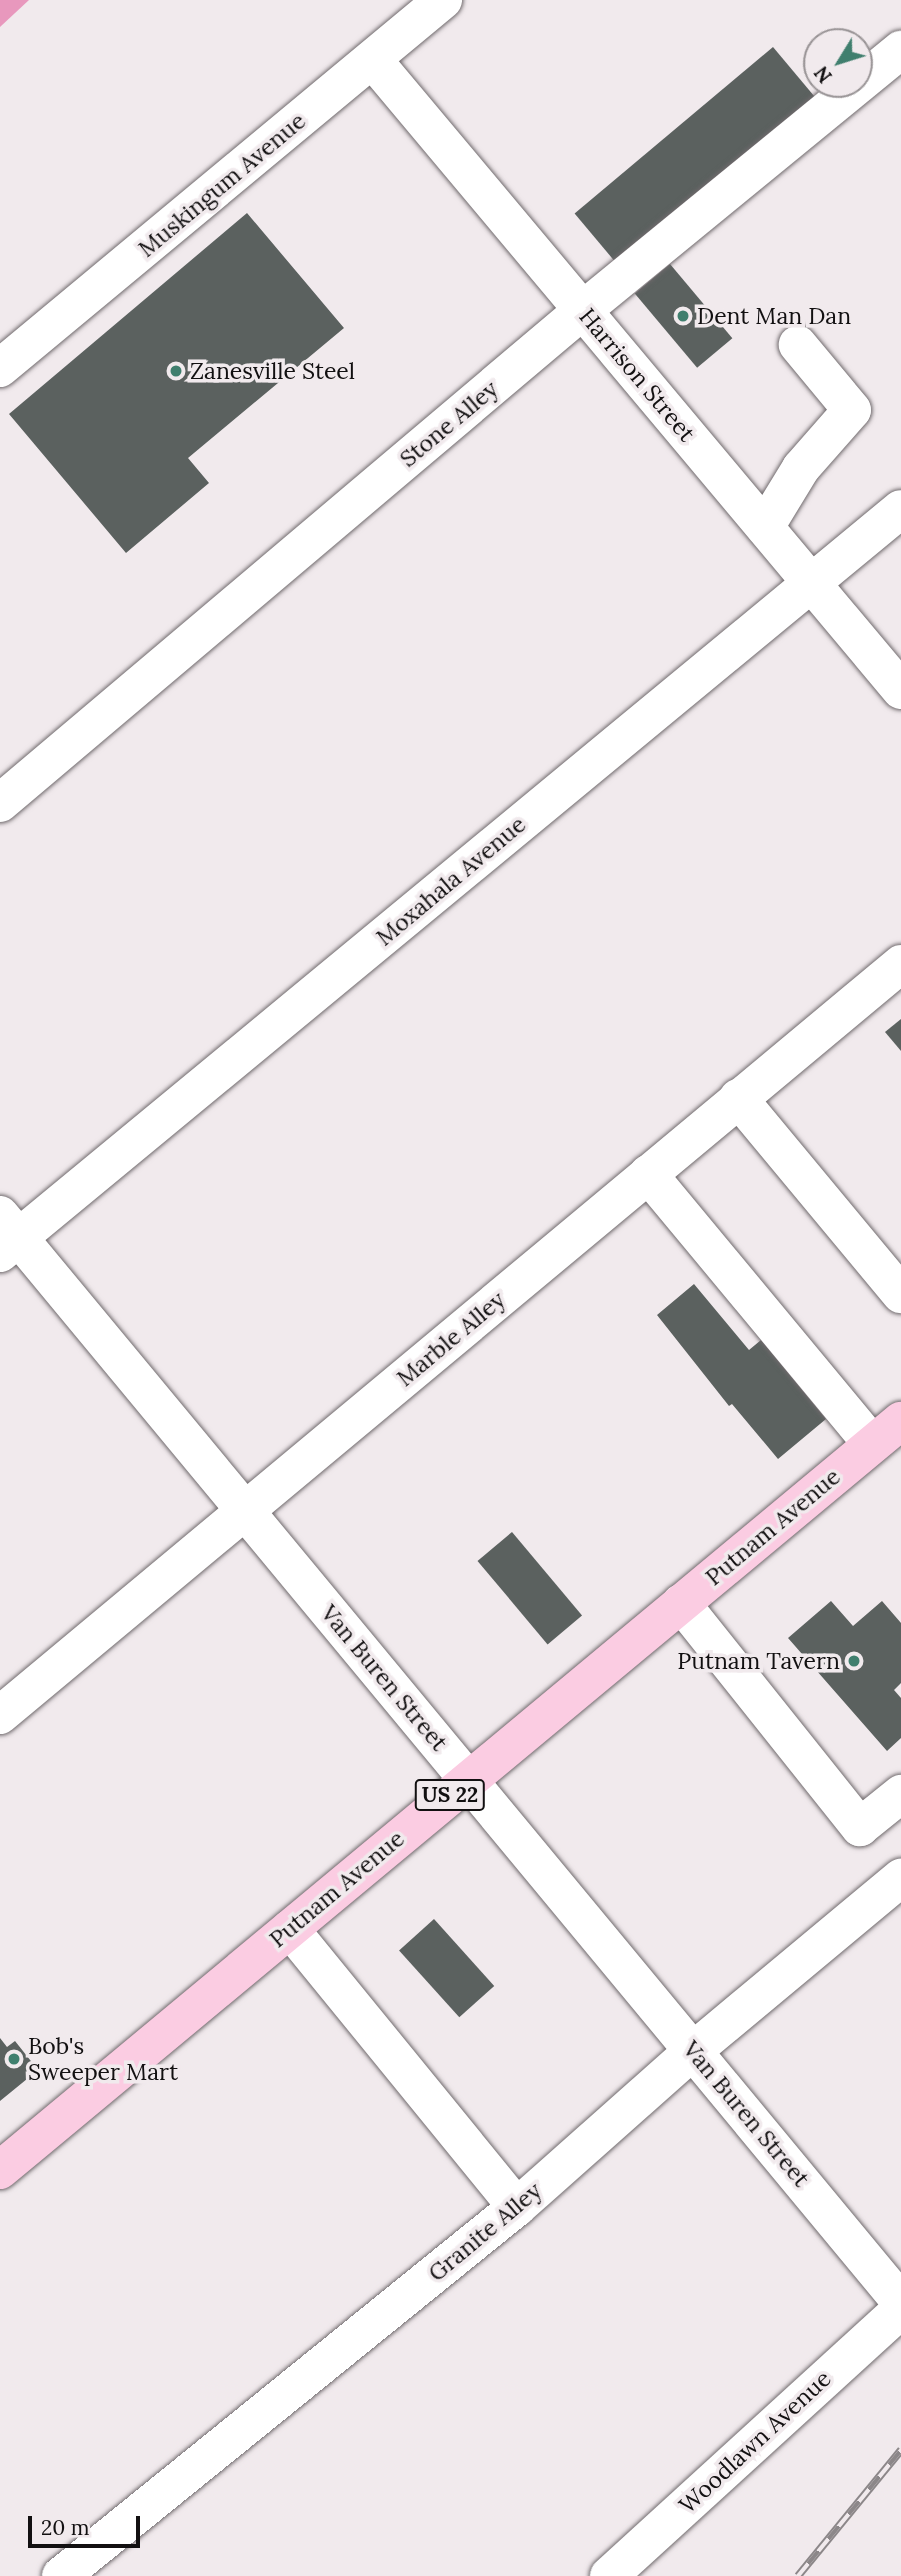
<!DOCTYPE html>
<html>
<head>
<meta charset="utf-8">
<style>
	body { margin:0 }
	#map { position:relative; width:901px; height:2576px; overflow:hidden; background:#f1eaed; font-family:Lora,serif }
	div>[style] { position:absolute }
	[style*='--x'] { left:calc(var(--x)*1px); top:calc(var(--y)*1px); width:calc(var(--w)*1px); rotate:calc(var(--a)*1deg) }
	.water>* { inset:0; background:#e898bd }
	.building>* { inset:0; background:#5b615f; transform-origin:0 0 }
	.roads { filter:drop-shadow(0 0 2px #706a6d) drop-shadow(0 0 2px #706a6d) }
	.minor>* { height:38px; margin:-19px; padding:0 19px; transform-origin:19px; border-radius:19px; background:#fff }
	.major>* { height:38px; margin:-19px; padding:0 19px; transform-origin:19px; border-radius:19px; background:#fbcce2 }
	.rail>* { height:8px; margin-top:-4px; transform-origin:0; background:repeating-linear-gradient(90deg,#f1eaed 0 16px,#8c8789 0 32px); box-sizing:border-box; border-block:2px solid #8c8789 }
	.dots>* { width:19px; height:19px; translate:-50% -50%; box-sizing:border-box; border:4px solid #f1eaed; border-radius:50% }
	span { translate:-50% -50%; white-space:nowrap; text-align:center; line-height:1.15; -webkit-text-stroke:7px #f1eaed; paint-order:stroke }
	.shield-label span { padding:2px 5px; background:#f1eaed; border:2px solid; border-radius:5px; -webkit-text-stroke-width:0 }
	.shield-label { font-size:21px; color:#121011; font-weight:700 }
	.street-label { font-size:23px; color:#121011 }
	.poi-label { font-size:23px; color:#121011 }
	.left { translate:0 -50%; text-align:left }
	.right { translate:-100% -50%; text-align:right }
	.north { position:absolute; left:803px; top:28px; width:70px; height:70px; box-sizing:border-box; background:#f1eaed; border:2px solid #989395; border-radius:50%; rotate:232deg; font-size:19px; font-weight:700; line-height:28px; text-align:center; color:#121011 }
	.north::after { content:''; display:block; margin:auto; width:24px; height:32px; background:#407f6e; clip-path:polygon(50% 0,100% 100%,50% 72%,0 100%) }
	.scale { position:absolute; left:28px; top:2516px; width:112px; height:32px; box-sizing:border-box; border:4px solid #121011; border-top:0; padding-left:9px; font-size:21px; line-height:24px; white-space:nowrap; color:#121011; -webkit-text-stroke:5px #f1eaed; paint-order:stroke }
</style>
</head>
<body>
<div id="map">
	<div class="water">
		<div style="clip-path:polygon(0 0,29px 0,0 27px)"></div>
	</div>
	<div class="building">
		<div style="left:773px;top:47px;width:74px;height:259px;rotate:50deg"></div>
		<div style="clip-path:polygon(247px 213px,344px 328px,188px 458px,209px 483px,126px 553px,9px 414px)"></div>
		<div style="left:670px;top:264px;width:97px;height:46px;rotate:50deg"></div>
		<div style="clip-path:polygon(901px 1019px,901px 1051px,885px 1032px)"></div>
		<div style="clip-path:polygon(694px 1284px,749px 1350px,761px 1340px,826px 1419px,778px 1459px,732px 1404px,729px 1406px,657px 1315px)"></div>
		<div style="left:512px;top:1532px;width:109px;height:45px;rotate:50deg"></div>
		<div style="clip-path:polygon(831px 1601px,853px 1626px,882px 1601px,901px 1623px,901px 1683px,894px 1690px,901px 1698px,901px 1738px,887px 1751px,788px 1638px)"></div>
		<div style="left:434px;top:1919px;width:90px;height:47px;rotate:48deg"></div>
		<div style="clip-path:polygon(0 2038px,7px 2047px,15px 2041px,38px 2070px,0 2101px)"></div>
	</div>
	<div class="roads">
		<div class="minor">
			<div style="--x:373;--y:60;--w:822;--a:50.03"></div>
			<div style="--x:0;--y:368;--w:576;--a:-39.72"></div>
			<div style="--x:765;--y:527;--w:69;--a:-58.6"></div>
			<div style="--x:801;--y:468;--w:77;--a:-48.7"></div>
			<div style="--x:852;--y:410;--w:85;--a:-129.7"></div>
			<div style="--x:0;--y:803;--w:764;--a:-40.22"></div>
			<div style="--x:583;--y:310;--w:411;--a:-39.3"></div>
			<div style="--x:738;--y:1098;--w:255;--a:50.3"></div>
			<div style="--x:648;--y:1174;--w:351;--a:50.3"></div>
			<div style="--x:0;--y:1215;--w:1412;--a:50.35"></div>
			<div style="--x:0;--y:1253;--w:1168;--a:-39.55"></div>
			<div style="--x:681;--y:1603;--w:287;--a:51.4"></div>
			<div style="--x:860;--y:1827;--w:53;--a:-38.8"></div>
			<div style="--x:0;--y:1715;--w:1173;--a:-39.81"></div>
			<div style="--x:290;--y:1929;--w:359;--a:50.8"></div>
			<div style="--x:61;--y:2576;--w:587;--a:-38.98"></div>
			<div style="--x:517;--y:2207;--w:235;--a:-41.6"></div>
			<div style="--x:693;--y:2051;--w:271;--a:-39.8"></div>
			<div style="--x:609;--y:2576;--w:396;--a:-42.4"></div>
		</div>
		<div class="major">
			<div style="--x:0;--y:2170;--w:1172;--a:-39.74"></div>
		</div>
	</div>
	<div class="rail">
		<div style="--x:798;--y:2576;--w:163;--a:-50.7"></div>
	</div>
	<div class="dots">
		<div style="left:683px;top:316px;background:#407f6e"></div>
		<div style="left:176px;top:371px;background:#407f6e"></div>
		<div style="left:854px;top:1661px;background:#407f6e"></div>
		<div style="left:14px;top:2059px;background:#407f6e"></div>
	</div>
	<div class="shield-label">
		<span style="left:450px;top:1795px">US 22</span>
	</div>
	<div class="street-label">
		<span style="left:222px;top:185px;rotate:-40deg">Muskingum Avenue</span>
		<span style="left:637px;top:375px;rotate:50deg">Harrison Street</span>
		<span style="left:449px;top:424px;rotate:-40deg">Stone Alley</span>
		<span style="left:451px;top:881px;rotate:-40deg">Moxahala Avenue</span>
		<span style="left:451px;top:1339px;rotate:-40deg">Marble Alley</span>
		<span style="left:773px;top:1527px;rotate:-40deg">Putnam Avenue</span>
		<span style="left:384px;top:1678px;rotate:50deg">Van Buren Street</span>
		<span style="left:337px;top:1889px;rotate:-40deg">Putnam Avenue</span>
		<span style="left:746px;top:2114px;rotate:50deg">Van Buren Street</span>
		<span style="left:485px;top:2232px;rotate:-40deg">Granite Alley</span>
		<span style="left:755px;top:2442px;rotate:-43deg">Woodlawn Avenue</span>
	</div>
	<div class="poi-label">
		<span class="left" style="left:697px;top:316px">Dent Man Dan</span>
		<span class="left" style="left:190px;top:371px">Zanesville Steel</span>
		<span class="right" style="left:840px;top:1661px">Putnam Tavern</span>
		<span class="left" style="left:28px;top:2059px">Bob's<br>Sweeper Mart</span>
	</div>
	<div class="north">N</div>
	<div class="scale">20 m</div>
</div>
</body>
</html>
